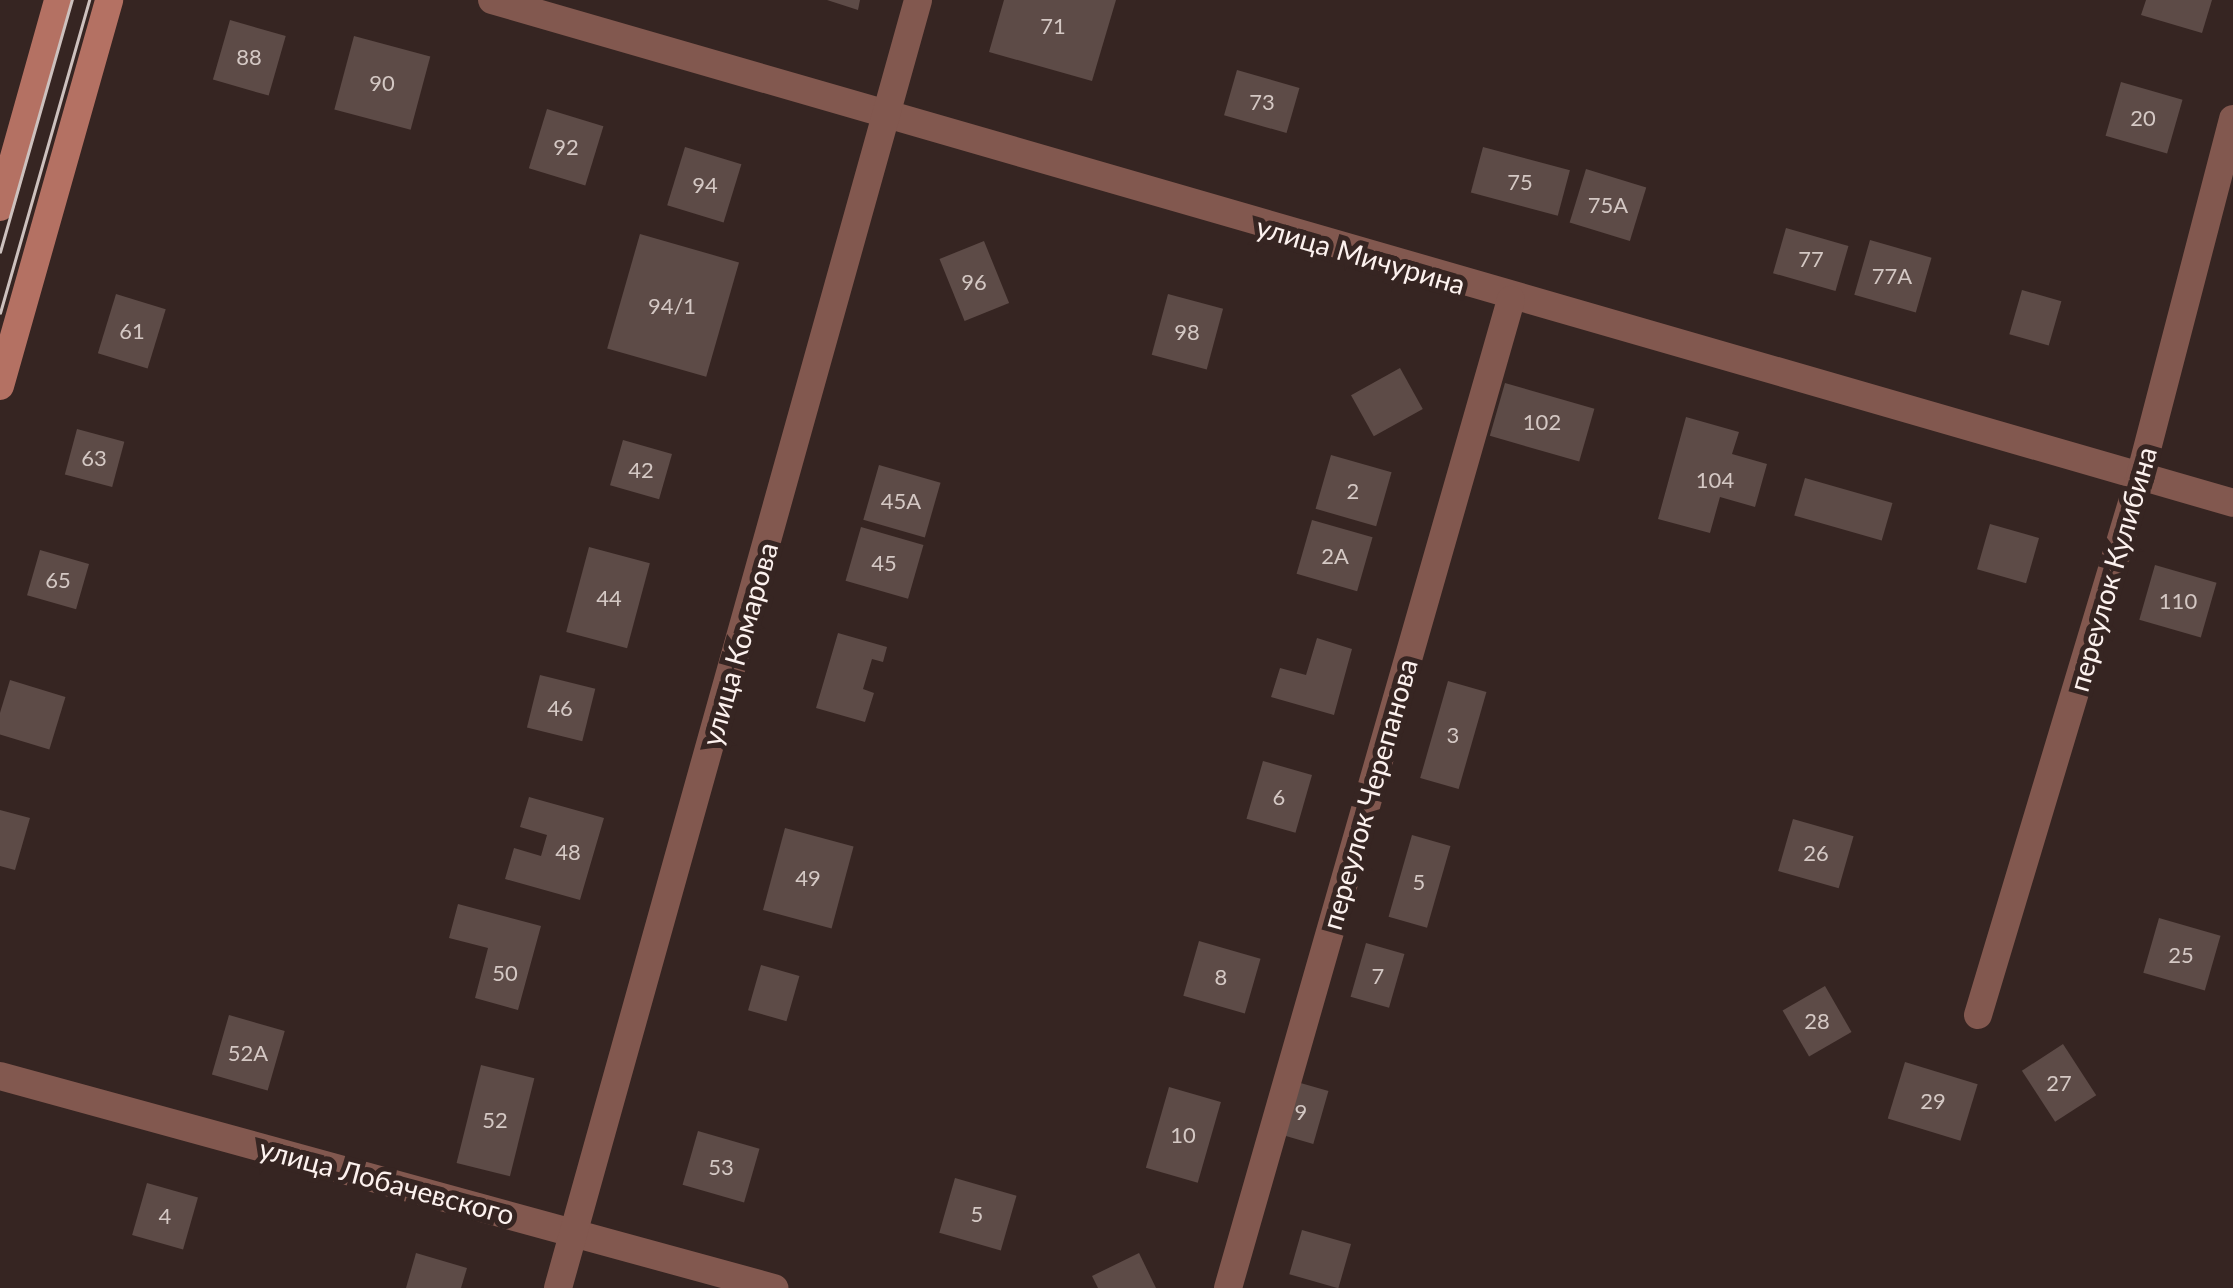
<!DOCTYPE html>
<html>
<head>
<meta charset="utf-8">
<style>
	body { margin:0 }
	#map { position:relative; width:2233px; height:1288px; overflow:hidden; background:#362522; font-family:Lato,sans-serif }
	div>[style] { position:absolute }
	[style*='--x'] { left:calc(var(--x)*1px); top:calc(var(--y)*1px); width:calc(var(--w)*1px); rotate:calc(var(--a)*1deg) }
	.building>* { inset:0; background:#5d4b47; transform-origin:0 0 }
	.minor>* { height:28px; margin:-14px; padding:0 14px; transform-origin:14px; border-radius:14px; background:#82584f }
	.secondary>* { height:28px; margin:-14px; padding:0 14px; transform-origin:14px; border-radius:14px; background:#b47163 }
	.tram>* { height:2.5px; margin:-1.25px; padding:0 1.25px; transform-origin:1.25px; border-radius:1.25px; background:#cdc1be }
	span { translate:-50% -50%; white-space:nowrap; text-align:center; line-height:1.15; -webkit-text-stroke:10px #362522; paint-order:stroke }
	.number-label { font-size:22px; color:#d4c8c4 }
	.number-label span { -webkit-text-stroke-width:0 }
	.street-label { font-size:28px; color:#fcf1ee }
</style>
</head>
<body>
<div id="map">
	<div class="building">
		<div style="clip-path:polygon(827px 0,860px 0,858px 10px)"></div>
		<div style="clip-path:polygon(1004px 0,1116px 0,1092px 81px,989px 52px)"></div>
		<div style="clip-path:polygon(2146px 0,2212px 0,2202px 33px,2141px 15px)"></div>
		<div style="left:230px;top:20px;width:58px;height:62px;rotate:16deg"></div>
		<div style="left:354px;top:36px;width:79px;height:76px;rotate:15deg"></div>
		<div style="left:1237px;top:70px;width:65px;height:47px;rotate:16deg"></div>
		<div style="left:2121px;top:82px;width:64px;height:56px;rotate:16deg"></div>
		<div style="left:547px;top:109px;width:59px;height:62px;rotate:17deg"></div>
		<div style="left:685px;top:147px;width:59px;height:61px;rotate:17deg"></div>
		<div style="left:1483px;top:147px;width:90px;height:47px;rotate:15deg"></div>
		<div style="left:1586px;top:169px;width:63px;height:56px;rotate:17deg"></div>
		<div style="left:1786px;top:228px;width:65px;height:47px;rotate:16deg"></div>
		<div style="left:640px;top:234px;width:103px;height:119px;rotate:16deg"></div>
		<div style="left:1870px;top:240px;width:64px;height:57px;rotate:16deg"></div>
		<div style="left:984px;top:241px;width:67px;height:48px;rotate:68deg"></div>
		<div style="left:2022px;top:290px;width:41px;height:46px;rotate:16deg"></div>
		<div style="left:116px;top:294px;width:52px;height:62px;rotate:17deg"></div>
		<div style="left:1168px;top:294px;width:57px;height:63px;rotate:15deg"></div>
		<div style="left:1400px;top:368px;width:47px;height:56px;rotate:61deg"></div>
		<div style="left:1505px;top:383px;width:93px;height:55px;rotate:16deg"></div>
		<div style="clip-path:polygon(1686px 417px,1739px 432px,1732px 454px,1767px 464px,1755px 507px,1720px 497px,1710px 533px,1658px 519px)"></div>
		<div style="left:77px;top:429px;width:49px;height:47px;rotate:15deg"></div>
		<div style="left:623px;top:440px;width:51px;height:47px;rotate:16deg"></div>
		<div style="left:1331px;top:455px;width:63px;height:56px;rotate:16deg"></div>
		<div style="left:879px;top:465px;width:64px;height:57px;rotate:16deg"></div>
		<div style="left:1805px;top:478px;width:91px;height:39px;rotate:16deg"></div>
		<div style="left:1312px;top:520px;width:63px;height:56px;rotate:16deg"></div>
		<div style="left:1990px;top:524px;width:51px;height:47px;rotate:16deg"></div>
		<div style="left:861px;top:527px;width:65px;height:56px;rotate:16deg"></div>
		<div style="left:589px;top:547px;width:63px;height:88px;rotate:15deg"></div>
		<div style="left:40px;top:550px;width:51px;height:47px;rotate:16deg"></div>
		<div style="left:2155px;top:565px;width:64px;height:57px;rotate:16deg"></div>
		<div style="clip-path:polygon(838px 633px,887px 647px,883px 662px,872px 659px,863px 689px,874px 693px,865px 722px,816px 708px)"></div>
		<div style="clip-path:polygon(1317px 638px,1352px 649px,1334px 715px,1271px 697px,1280px 668px,1306px 675px)"></div>
		<div style="left:540px;top:675px;width:57px;height:54px;rotate:14deg"></div>
		<div style="left:10px;top:680px;width:58px;height:55px;rotate:17deg"></div>
		<div style="left:1448px;top:681px;width:40px;height:101px;rotate:16deg"></div>
		<div style="left:1263px;top:761px;width:51px;height:60px;rotate:16deg"></div>
		<div style="clip-path:polygon(529px 797px,604px 818px,580px 900px,505px 879px,514px 848px,541px 856px,547px 835px,520px 827px)"></div>
		<div style="clip-path:polygon(0 810px,30px 818px,15px 870px,0 866px)"></div>
		<div style="left:1793px;top:819px;width:63px;height:54px;rotate:16deg"></div>
		<div style="left:785px;top:828px;width:71px;height:85px;rotate:15deg"></div>
		<div style="left:1412px;top:835px;width:40px;height:85px;rotate:16deg"></div>
		<div style="clip-path:polygon(458px 904px,541px 926px,518px 1010px,475px 998px,488px 948px,449px 938px)"></div>
		<div style="left:2159px;top:918px;width:64px;height:57px;rotate:16deg"></div>
		<div style="left:1199px;top:941px;width:64px;height:57px;rotate:16deg"></div>
		<div style="left:1366px;top:943px;width:40px;height:56px;rotate:16deg"></div>
		<div style="left:761px;top:965px;width:40px;height:47px;rotate:16deg"></div>
		<div style="left:1825px;top:986px;width:53px;height:49px;rotate:60deg"></div>
		<div style="left:229px;top:1015px;width:58px;height:62px;rotate:16deg"></div>
		<div style="left:2063px;top:1044px;width:61px;height:49px;rotate:57deg"></div>
		<div style="left:1905px;top:1062px;width:76px;height:59px;rotate:17deg"></div>
		<div style="left:481px;top:1065px;width:55px;height:101px;rotate:14deg"></div>
		<div style="left:1290px;top:1080px;width:40px;height:55px;rotate:16deg"></div>
		<div style="left:1169px;top:1087px;width:54px;height:84px;rotate:16deg"></div>
		<div style="left:698px;top:1131px;width:64px;height:56px;rotate:16deg"></div>
		<div style="left:955px;top:1178px;width:64px;height:57px;rotate:16deg"></div>
		<div style="left:147px;top:1183px;width:53px;height:54px;rotate:16deg"></div>
		<div style="left:1302px;top:1230px;width:51px;height:46px;rotate:16deg"></div>
		<div style="clip-path:polygon(416px 1253px,467px 1268px,461px 1288px,406px 1288px)"></div>
		<div style="clip-path:polygon(1139px 1253px,1156px 1288px,1098px 1288px,1092px 1276px)"></div>
	</div>
	<div class="minor">
		<div style="--x:492;--y:0;--w:1812;--a:16.11"></div>
		<div style="--x:1978;--y:1015;--w:563;--a:-73.27"></div>
		<div style="--x:2140;--y:476;--w:369;--a:-75.4"></div>
		<div style="--x:0;--y:1076;--w:803;--a:15.32"></div>
		<div style="--x:558;--y:1288;--w:1337;--a:-74.38"></div>
		<div style="--x:1228;--y:1288;--w:1028;--a:-74.02"></div>
	</div>
	<div class="secondary">
		<div style="--x:0;--y:207;--w:215;--a:-74.3"></div>
		<div style="--x:0;--y:386;--w:401;--a:-74.2"></div>
	</div>
	<div class="tram">
		<div style="--x:0;--y:252;--w:262;--a:-74.1"></div>
		<div style="--x:0;--y:313;--w:325;--a:-74.1"></div>
	</div>
	<div class="number-label">
		<span style="left:1053px;top:26px">71</span>
		<span style="left:249px;top:57px">88</span>
		<span style="left:382px;top:83px">90</span>
		<span style="left:1262px;top:102px">73</span>
		<span style="left:2143px;top:118px">20</span>
		<span style="left:566px;top:147px">92</span>
		<span style="left:1520px;top:182px">75</span>
		<span style="left:705px;top:185px">94</span>
		<span style="left:1608px;top:205px">75А</span>
		<span style="left:1811px;top:259px">77</span>
		<span style="left:1892px;top:276px">77А</span>
		<span style="left:974px;top:282px">96</span>
		<span style="left:672px;top:306px">94/1</span>
		<span style="left:132px;top:331px">61</span>
		<span style="left:1187px;top:332px">98</span>
		<span style="left:1542px;top:422px">102</span>
		<span style="left:94px;top:458px">63</span>
		<span style="left:641px;top:470px">42</span>
		<span style="left:1715px;top:480px">104</span>
		<span style="left:1353px;top:491px">2</span>
		<span style="left:901px;top:501px">45А</span>
		<span style="left:1335px;top:556px">2А</span>
		<span style="left:884px;top:563px">45</span>
		<span style="left:58px;top:580px">65</span>
		<span style="left:609px;top:598px">44</span>
		<span style="left:2178px;top:601px">110</span>
		<span style="left:560px;top:708px">46</span>
		<span style="left:1453px;top:735px">3</span>
		<span style="left:1279px;top:797px">6</span>
		<span style="left:568px;top:852px">48</span>
		<span style="left:1816px;top:853px">26</span>
		<span style="left:808px;top:878px">49</span>
		<span style="left:1419px;top:882px">5</span>
		<span style="left:2181px;top:955px">25</span>
		<span style="left:505px;top:973px">50</span>
		<span style="left:1378px;top:976px">7</span>
		<span style="left:1221px;top:977px">8</span>
		<span style="left:1817px;top:1021px">28</span>
		<span style="left:248px;top:1053px">52А</span>
		<span style="left:2059px;top:1083px">27</span>
		<span style="left:1933px;top:1101px">29</span>
		<span style="left:1301px;top:1112px">9</span>
		<span style="left:495px;top:1120px">52</span>
		<span style="left:1183px;top:1135px">10</span>
		<span style="left:721px;top:1167px">53</span>
		<span style="left:977px;top:1214px">5</span>
		<span style="left:165px;top:1216px">4</span>
	</div>
	<div class="street-label">
		<span style="left:1361px;top:255px;rotate:16deg">улица Мичурина</span>
		<span style="left:2112px;top:569px;rotate:-74deg">переулок Кулибина</span>
		<span style="left:739px;top:644px;rotate:-74deg">улица Комарова</span>
		<span style="left:1369px;top:794px;rotate:-74deg">переулок Черепанова</span>
		<span style="left:387px;top:1181px;rotate:15deg">улица Лобачевского</span>
	</div>
</div>
</body>
</html>
